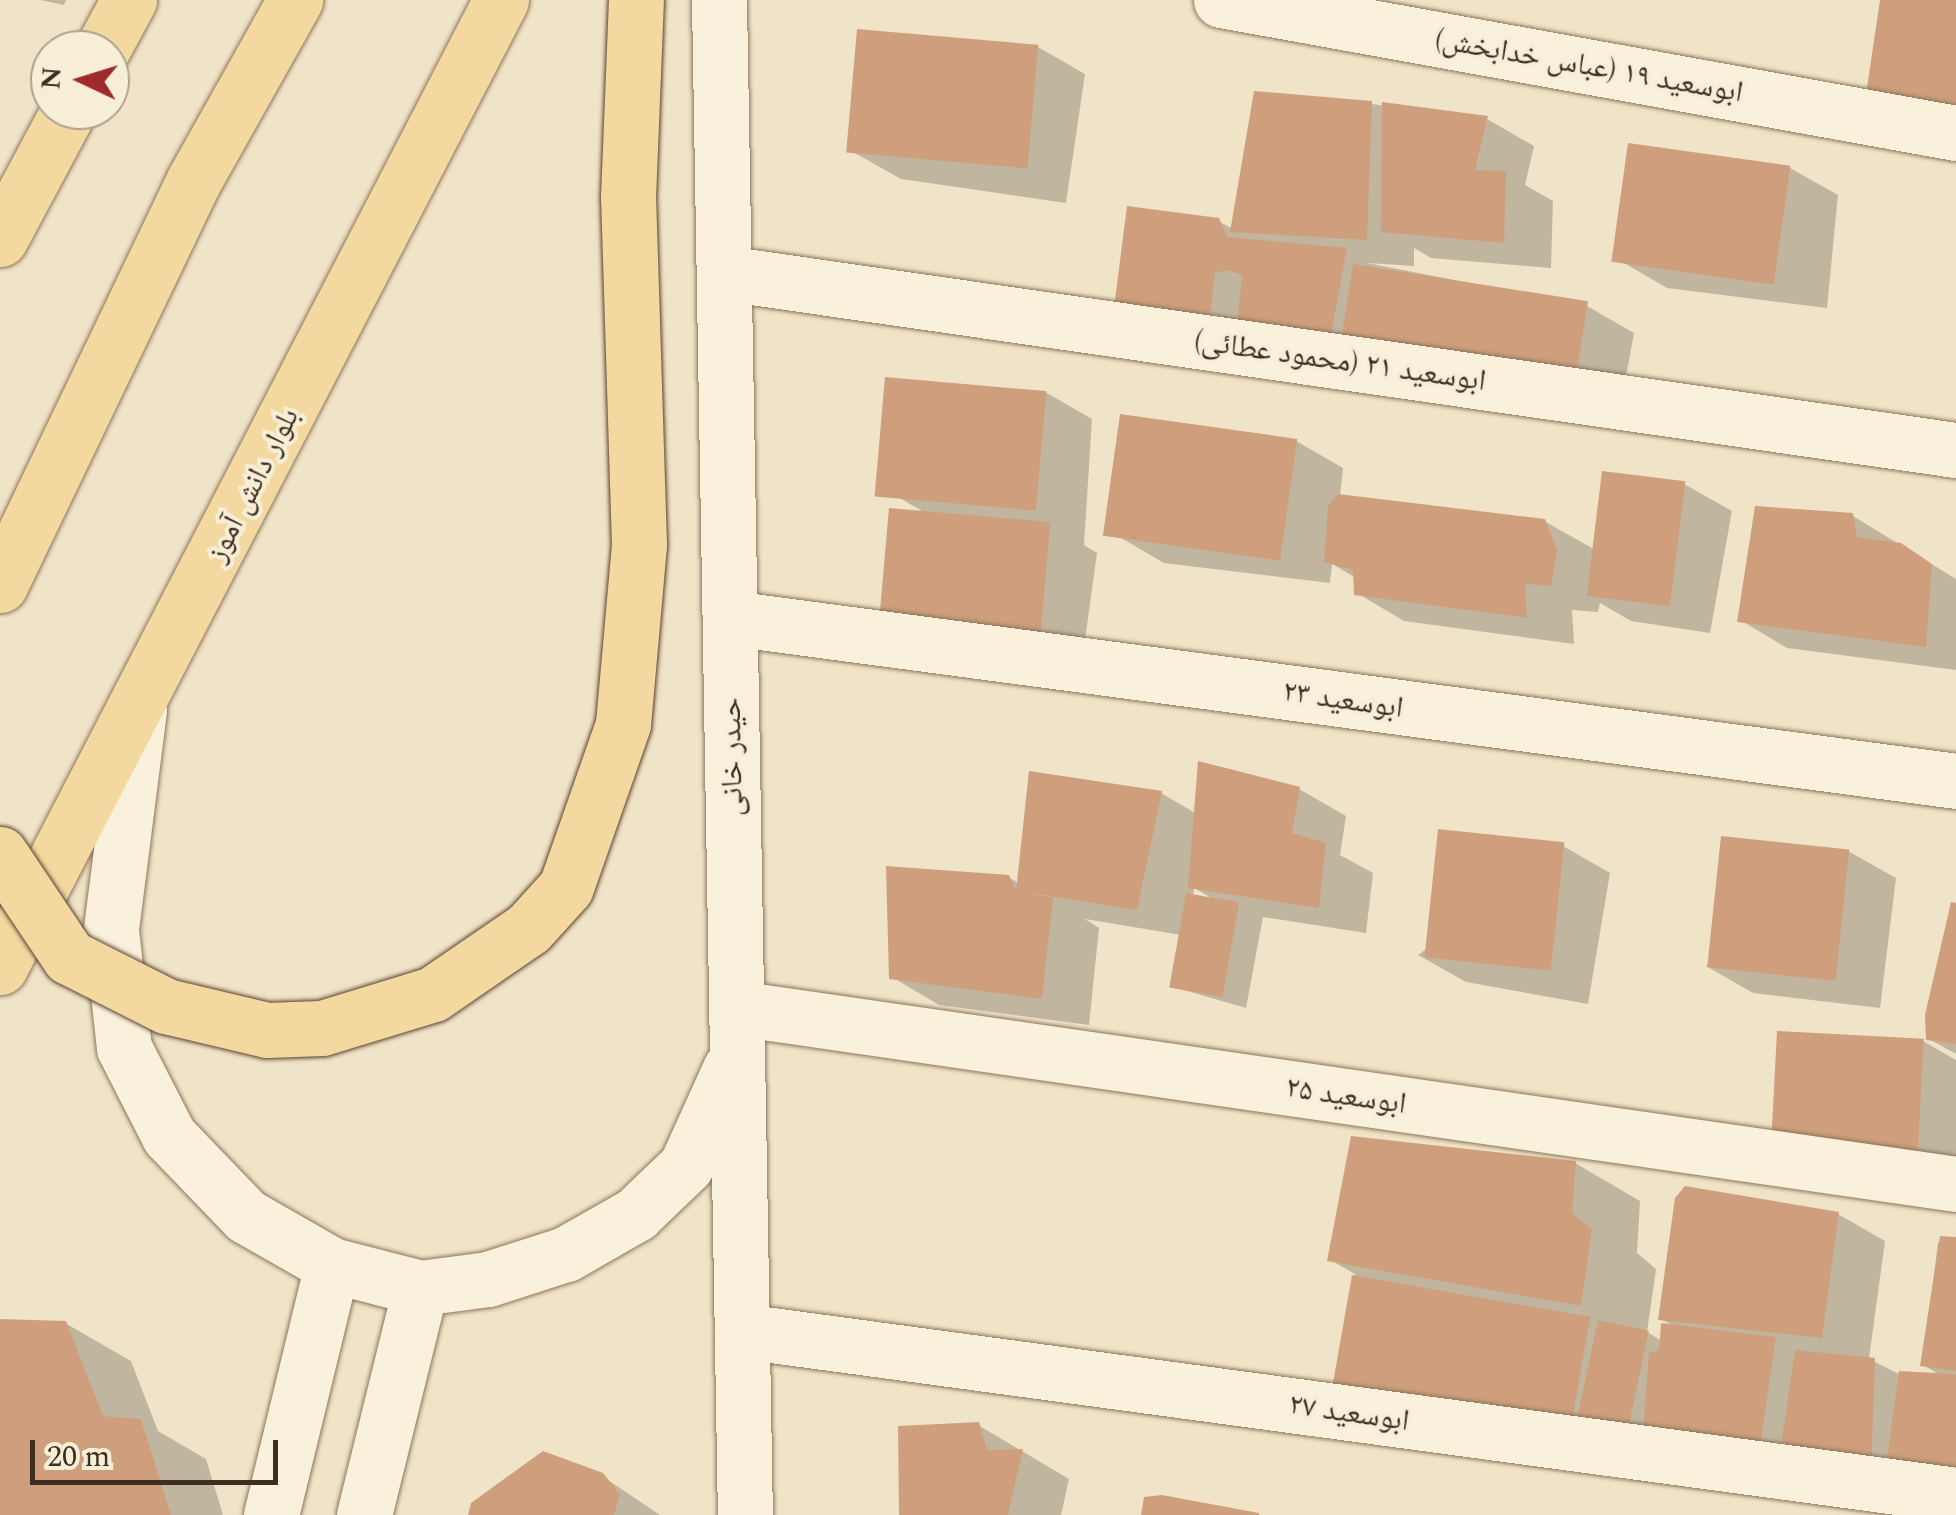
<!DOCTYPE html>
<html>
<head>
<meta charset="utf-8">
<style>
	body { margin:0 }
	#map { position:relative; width:1956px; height:1515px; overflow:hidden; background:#f0e4c8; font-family:Spectral,"Noto Naskh Arabic",serif }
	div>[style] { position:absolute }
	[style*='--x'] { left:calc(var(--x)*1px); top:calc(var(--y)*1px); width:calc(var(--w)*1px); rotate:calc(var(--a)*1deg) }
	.shadow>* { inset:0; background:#0003 }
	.building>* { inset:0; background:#cf9f7d; transform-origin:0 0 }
	.roads { filter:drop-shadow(0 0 2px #8d765c) drop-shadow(0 0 2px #8d765c) }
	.minor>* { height:55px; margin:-27.5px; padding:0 27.5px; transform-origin:27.5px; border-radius:27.5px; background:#faf1dc }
	.major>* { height:55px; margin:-27.5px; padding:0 27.5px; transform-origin:27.5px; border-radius:27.5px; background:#f3d9a0 }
	.bridges { filter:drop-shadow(0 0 2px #5b4430) drop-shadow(0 0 2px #5b4430) }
	.major-bridge>* { height:55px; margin:-27.5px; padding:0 27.5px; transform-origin:27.5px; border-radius:27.5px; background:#f3d9a0 }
	span { translate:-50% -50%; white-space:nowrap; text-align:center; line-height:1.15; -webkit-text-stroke:8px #f7eed8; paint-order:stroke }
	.street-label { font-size:30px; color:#3d2e20 }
	.north { position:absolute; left:30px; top:30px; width:100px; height:100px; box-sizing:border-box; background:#f7eed8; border:2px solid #ada18e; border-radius:50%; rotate:274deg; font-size:28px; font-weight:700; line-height:40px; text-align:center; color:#3d2e20 }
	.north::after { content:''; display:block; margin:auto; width:35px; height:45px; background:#9e2a2b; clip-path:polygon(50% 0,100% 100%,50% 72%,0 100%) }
	.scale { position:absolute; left:30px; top:1440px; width:248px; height:45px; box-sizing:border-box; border:5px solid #3d2e20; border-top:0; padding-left:12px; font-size:30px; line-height:35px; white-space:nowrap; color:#3d2e20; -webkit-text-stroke:8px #f7eed8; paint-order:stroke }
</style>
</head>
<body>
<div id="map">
	<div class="shadow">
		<div style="clip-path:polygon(40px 0,66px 0,64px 5px)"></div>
		<div style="clip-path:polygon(1038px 47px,1085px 74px,1066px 203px,901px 179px,853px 152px)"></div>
		<div style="clip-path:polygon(1372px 104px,1487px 119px,1534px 146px,1525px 185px,1553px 201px,1551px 268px,1431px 258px,1414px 248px,1414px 266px,1367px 263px,1587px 306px,1634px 333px,1620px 410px,1162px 349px,1218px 221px,1233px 229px)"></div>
		<div style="clip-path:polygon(1790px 168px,1838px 195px,1827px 308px,1667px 288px,1619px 260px)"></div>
		<div style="clip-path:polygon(887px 380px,1045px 392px,1092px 419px,1084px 545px,1097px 553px,1081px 669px,894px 627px,929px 515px,886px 490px)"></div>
		<div style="clip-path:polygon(1296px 441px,1343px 468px,1340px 497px,1544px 521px,1592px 548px,1684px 484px,1732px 511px,1710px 633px,1631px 621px,1600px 603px,1598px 612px,1572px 610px,1574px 644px,1404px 621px,1357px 593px,1356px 578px,1332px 564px,1330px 583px,1164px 563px,1116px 535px)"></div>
		<div style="clip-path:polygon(1853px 516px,1956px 579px,1956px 670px,1787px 648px,1740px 620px)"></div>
		<div style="clip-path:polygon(evenodd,1299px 789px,1346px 816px,1340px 855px,1373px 873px,1366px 933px,1263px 917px,1246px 1008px,1170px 986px,1181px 935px,1085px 919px,1099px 928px,1089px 1025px,939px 1005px,892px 977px,1008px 877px,1020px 884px,1161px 793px,1197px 814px,1299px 789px,1194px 888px,1215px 900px,1193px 897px,1194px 888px)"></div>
		<div style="clip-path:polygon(1563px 846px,1610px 873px,1588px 1004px,1466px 982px,1418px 955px)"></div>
		<div style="clip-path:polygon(1848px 851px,1896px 878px,1880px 1008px,1753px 993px,1706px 966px)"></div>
		<div style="clip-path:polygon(1956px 905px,1956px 1054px,1929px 1039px)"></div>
		<div style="clip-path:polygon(1923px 1041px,1956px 1060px,1956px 1167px,1819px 1178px)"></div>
		<div style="clip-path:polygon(1575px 1163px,1640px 1201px,1637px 1253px,1656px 1269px,1647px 1332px,1662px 1341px,1677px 1328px,1661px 1319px,1838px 1214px,1885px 1241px,1869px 1359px,1899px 1374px,1942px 1376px,1923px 1365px,1938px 1242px,1956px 1240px,1956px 1503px,1346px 1396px,1355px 1274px,1330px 1260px)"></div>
		<div style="clip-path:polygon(0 1322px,65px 1323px,131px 1361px,158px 1431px,206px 1459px,223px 1515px,0 1515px)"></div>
		<div style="clip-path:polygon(978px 1425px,1069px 1479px,1061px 1515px,901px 1515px)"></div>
		<div style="clip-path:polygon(602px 1476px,660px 1515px,470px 1515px)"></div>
	</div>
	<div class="building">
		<div style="clip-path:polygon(1880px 0,1956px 0,1956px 120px,1864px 108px)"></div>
		<div style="left:857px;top:29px;width:182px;height:124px;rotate:5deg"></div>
		<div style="clip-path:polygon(1254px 91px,1372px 101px,1367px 240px,1230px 232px)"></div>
		<div style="clip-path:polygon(1382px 102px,1488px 116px,1475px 170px,1506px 171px,1504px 243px,1381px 232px)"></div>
		<div style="left:1628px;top:143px;width:164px;height:120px;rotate:8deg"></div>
		<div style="clip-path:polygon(1127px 206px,1219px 218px,1227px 237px,1347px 248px,1329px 346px,1236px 337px,1242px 275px,1227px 270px,1215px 273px,1208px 335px,1112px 323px)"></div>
		<div style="left:1353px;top:264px;width:238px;height:90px;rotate:9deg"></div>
		<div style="left:885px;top:377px;width:162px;height:120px;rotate:5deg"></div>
		<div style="left:1120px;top:414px;width:179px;height:123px;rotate:8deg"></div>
		<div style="left:1602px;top:471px;width:84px;height:126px;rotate:7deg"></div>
		<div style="clip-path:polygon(1338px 494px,1545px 519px,1557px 550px,1551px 586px,1525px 584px,1527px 618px,1354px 595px,1353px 570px,1324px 562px,1328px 506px)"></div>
		<div style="clip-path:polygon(1755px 506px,1853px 513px,1857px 537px,1901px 543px,1932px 564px,1926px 647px,1737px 622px)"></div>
		<div style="left:889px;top:508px;width:162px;height:120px;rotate:5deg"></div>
		<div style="clip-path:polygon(1198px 761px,1300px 787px,1292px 833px,1326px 843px,1319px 908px,1188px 888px)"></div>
		<div style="clip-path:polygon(1029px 771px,1162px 791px,1137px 910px,1025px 892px,1053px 898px,1042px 999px,889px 979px,886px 866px,1009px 875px,1016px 891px)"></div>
		<div style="left:1438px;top:829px;width:127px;height:129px;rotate:6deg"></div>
		<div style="left:1721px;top:836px;width:129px;height:132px;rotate:6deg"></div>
		<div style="left:1186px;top:893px;width:54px;height:96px;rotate:10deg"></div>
		<div style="clip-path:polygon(1951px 902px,1956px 903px,1956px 1044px,1926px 1040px,1925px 1015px)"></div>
		<div style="left:1777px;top:1031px;width:147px;height:121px;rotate:3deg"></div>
		<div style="clip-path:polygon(1351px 1136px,1576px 1161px,1572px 1213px,1592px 1229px,1581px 1306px,1327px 1261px)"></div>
		<div style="clip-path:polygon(1685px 1186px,1839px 1212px,1822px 1338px,1658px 1320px,1675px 1198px)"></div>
		<div style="clip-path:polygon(1940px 1236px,1956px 1237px,1956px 1371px,1920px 1366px)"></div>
		<div style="left:1352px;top:1275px;width:242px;height:123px;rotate:10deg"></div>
		<div style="clip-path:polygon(0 1319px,66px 1321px,103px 1416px,141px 1419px,171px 1515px,0 1515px)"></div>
		<div style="left:1598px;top:1320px;width:52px;height:120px;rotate:12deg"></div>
		<div style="clip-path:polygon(1661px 1323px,1776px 1337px,1759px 1453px,1642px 1445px,1649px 1353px,1659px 1350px)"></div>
		<div style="clip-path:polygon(1795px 1350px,1875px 1358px,1871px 1478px,1778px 1466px)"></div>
		<div style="clip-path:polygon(1899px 1371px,1956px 1374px,1956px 1486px,1885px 1473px)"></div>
		<div style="clip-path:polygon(979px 1422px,987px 1450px,1023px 1449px,1008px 1515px,899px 1515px,898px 1426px)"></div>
		<div style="clip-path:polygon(543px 1451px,603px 1473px,620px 1494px,614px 1515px,468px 1515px,471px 1503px)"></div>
		<div style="clip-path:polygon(1162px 1495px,1259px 1513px,1259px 1515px,1141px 1515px,1144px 1497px)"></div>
	</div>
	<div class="roads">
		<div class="minor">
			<div style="--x:719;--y:0;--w:1515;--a:89.02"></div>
			<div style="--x:1221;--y:0;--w:747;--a:10.26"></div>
			<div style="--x:724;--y:273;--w:1245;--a:8.18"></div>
			<div style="--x:730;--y:618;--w:1237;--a:7.57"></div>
			<div style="--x:139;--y:710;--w:222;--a:97.3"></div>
			<div style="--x:111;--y:930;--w:119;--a:83.7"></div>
			<div style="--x:124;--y:1048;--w:99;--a:62.9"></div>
			<div style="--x:169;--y:1136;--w:111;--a:46.1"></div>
			<div style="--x:246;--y:1216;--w:99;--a:29.7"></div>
			<div style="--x:332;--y:1265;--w:91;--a:14.6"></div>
			<div style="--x:420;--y:1288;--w:69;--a:-7.5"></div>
			<div style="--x:488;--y:1279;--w:82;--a:-17.8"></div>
			<div style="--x:566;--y:1254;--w:81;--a:-29.7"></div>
			<div style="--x:636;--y:1214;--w:69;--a:-43.8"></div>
			<div style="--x:686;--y:1166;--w:107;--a:-65.6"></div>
			<div style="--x:736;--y:1008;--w:1233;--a:8.21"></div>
			<div style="--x:742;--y:1331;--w:1225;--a:7.69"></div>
			<div style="--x:271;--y:1515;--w:257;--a:-76.3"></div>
			<div style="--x:364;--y:1515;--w:234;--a:-76.1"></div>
		</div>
		<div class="major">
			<div style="--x:102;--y:50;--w:57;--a:-61.6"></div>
			<div style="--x:0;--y:239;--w:146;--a:-61.9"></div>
			<div style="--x:0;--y:585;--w:447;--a:-64.4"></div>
			<div style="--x:193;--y:182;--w:209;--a:-60.7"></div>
			<div style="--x:0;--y:967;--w:1089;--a:-62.61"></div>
		</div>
	</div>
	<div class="bridges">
		<div class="major-bridge">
			<div style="--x:0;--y:854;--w:124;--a:56.2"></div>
			<div style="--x:69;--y:957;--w:109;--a:26.8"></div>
			<div style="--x:166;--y:1006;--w:104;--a:13.4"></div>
			<div style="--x:267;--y:1030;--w:55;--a:-2.1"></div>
			<div style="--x:322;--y:1028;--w:116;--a:-17"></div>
			<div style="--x:433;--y:994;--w:116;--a:-34.5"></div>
			<div style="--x:529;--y:928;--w:55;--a:-47.9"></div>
			<div style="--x:566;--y:887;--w:173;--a:-70.7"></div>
			<div style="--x:623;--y:724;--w:180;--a:-84.9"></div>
			<div style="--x:639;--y:545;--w:347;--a:-91.8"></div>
			<div style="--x:628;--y:198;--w:198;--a:-87.7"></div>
		</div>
	</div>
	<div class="street-label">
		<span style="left:1589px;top:66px;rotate:10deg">ابوسعید ۱۹ (عباس خدابخش)</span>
		<span style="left:1340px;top:361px;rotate:8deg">ابوسعید ۲۱ (محمود عطائی)</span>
		<span style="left:253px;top:485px;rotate:-63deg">بلوار دانش آموز</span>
		<span style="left:1343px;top:700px;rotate:8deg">ابوسعید ۲۳</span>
		<span style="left:732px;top:757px;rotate:-91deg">حیدر خانی</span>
		<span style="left:1346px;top:1096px;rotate:8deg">ابوسعید ۲۵</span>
		<span style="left:1349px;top:1413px;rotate:8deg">ابوسعید ۲۷</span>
	</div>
	<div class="north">N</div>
	<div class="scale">20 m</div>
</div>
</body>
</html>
